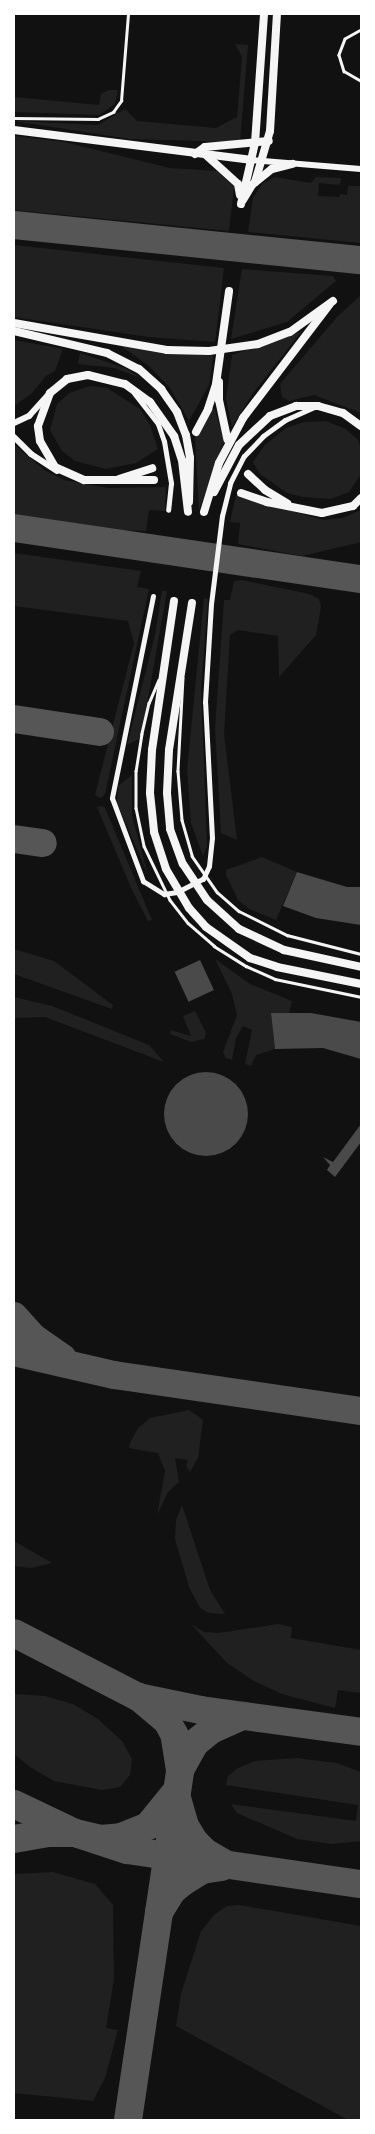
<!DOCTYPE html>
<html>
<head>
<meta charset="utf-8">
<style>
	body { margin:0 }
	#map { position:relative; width:375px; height:2134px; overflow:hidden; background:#111; font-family:Georgia,serif }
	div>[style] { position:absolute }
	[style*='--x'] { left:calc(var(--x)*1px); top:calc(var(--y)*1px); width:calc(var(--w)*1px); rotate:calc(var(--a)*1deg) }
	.green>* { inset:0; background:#202020 }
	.taxiway>* { height:28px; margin:-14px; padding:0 14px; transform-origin:14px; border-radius:14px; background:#565656 }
	.building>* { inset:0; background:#4a4a4a; transform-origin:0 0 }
	.round { border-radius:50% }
	.service>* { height:2.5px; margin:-1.25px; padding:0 1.25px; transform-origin:1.25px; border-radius:1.25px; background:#f5f5f5 }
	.minor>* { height:5px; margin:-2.5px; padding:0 2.5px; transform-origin:2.5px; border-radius:2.5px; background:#f5f5f5 }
	.tertiary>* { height:6px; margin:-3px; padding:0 3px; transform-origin:3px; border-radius:3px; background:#f5f5f5 }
	.secondary>* { height:8px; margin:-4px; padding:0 4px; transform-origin:4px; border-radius:4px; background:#f5f5f5 }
	.primary>* { height:8px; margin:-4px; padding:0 4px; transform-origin:4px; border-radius:4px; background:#f5f5f5 }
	span { translate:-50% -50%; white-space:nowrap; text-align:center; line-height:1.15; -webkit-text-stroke:5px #fff; paint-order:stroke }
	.frame { position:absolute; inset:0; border:15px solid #fff; pointer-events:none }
</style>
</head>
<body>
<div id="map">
	<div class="green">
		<div style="clip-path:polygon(235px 44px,248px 45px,240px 142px,130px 139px,14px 121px,98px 125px,125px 109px,137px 121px,216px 128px,237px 117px,242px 57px)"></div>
		<div style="clip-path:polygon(109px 90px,118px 90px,115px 104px,99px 115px,14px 112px,14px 97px,99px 105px,101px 94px)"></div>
		<div style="clip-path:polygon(14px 136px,64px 142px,170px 168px,217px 171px,234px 187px,229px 231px,14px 210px)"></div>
		<div style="clip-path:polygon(275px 177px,311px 183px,316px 177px,341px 178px,340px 185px,319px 183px,318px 196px,339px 197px,340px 194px,347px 195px,348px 186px,361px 186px,361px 243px,248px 232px,253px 198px,262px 184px)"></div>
		<div style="clip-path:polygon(14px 245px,224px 268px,215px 342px,149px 337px,14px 317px)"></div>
		<div style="clip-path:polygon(242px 269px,333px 276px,336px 281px,287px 322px,231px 339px)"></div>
		<div style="clip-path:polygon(361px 295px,361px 413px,314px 395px,289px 401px,282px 397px,280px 384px,338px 316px)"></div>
		<div style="clip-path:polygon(302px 331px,253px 393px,232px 427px,226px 399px,232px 355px)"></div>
		<div style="clip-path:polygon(14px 340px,63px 349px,55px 371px,46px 376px,31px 394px,14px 406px)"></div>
		<div style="clip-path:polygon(121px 346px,213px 356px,209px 385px,189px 421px,170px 388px,149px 366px)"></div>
		<div style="clip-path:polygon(80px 353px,125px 368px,141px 378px,114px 368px,78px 364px)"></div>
		<div style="clip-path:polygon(90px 386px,107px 388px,140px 409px,150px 425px,158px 449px,136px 463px,106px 469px,75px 461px,62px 451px,50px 430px,57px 404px,69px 393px)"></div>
		<div style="clip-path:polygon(211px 409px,215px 409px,224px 442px,199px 510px,195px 437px)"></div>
		<div style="clip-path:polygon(326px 421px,346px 429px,358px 440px,361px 449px,361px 474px,349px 492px,331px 499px,303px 497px,287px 493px,260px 474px,253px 462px,265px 445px,286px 428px,304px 422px)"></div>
		<div style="clip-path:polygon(14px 444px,44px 470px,64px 480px,108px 488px,166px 487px,165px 511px,149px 510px,146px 531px,14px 527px)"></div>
		<div style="clip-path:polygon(236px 495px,323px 520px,342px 518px,361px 510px,361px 542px,302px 556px,238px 544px,240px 523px,230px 522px)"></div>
		<div style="clip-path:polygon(14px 553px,141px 571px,137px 587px,149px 589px,105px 794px,101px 798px,95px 795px,134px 643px,128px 621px,14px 606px)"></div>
		<div style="clip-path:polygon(242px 580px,309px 594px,319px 599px,321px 607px,316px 635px,279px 677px,278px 636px,238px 630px,230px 635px,224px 734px,237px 840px,221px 833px,215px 728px,224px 600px,230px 600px,234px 581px)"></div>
		<div style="clip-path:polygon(162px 591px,167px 591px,141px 738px,127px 745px,155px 635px)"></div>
		<div style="clip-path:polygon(204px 598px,208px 599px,201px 689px,207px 846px,203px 856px,191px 823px,187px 770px)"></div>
		<div style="clip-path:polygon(132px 775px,132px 816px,148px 875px,117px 803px,118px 786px)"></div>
		<div style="clip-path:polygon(102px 806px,105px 808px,152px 920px,148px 921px,132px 890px,97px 807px)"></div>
		<div style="clip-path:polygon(262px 857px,297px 872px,276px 920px,249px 909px,238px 900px,226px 875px,226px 870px)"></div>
		<div style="clip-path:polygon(14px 949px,54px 961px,113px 1005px,112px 1009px,14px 974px)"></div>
		<div style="clip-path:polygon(215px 959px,250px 984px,292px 1001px,289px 1013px,271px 1013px,275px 1049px,256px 1055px,251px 1066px,245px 1064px,252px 1030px,243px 1026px,236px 1038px,232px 1060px,226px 1058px,223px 1052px,237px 1015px,232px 994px)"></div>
		<div style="clip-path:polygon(14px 997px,52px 1006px,149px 1045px,164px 1062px,45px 1017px,14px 1018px)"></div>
		<div style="clip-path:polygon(195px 1011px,206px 1033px,204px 1039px,191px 1042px,170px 1034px,171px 1030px,191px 1036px,183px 1016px)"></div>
		<div style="clip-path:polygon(189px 1410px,203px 1420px,198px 1458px,190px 1472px,186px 1466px,188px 1460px,175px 1458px,179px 1482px,168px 1492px,157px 1515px,165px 1471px,158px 1453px,129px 1448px,130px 1443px,138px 1428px,150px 1418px)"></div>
		<div style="clip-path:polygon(182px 1505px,210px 1590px,225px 1614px,209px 1613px,200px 1608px,189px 1587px,175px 1539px,176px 1520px)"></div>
		<div style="clip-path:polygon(14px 1541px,52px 1563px,31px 1568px,14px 1566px)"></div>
		<div style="clip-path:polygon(191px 1624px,204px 1632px,219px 1633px,278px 1624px,292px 1627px,291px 1638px,361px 1650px,361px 1693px,338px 1690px,335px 1708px,282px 1694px,254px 1681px,227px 1663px)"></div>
		<div style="clip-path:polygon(14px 1694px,45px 1696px,73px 1704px,98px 1719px,122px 1741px,132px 1759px,130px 1775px,120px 1787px,102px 1790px,54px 1781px,30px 1767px,14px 1754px)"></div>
		<div style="clip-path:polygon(296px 1758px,336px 1763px,361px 1772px,361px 1841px,332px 1844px,297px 1839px,237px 1813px,231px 1804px,356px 1821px,358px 1805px,226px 1785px,228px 1776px,238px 1768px,255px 1761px)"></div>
		<div style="clip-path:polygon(53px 1872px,95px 1884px,113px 1905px,114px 1979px,106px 2028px,118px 2030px,105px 2078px,93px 2101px,14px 2093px,14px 1874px)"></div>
		<div style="clip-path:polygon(239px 1905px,361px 1926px,361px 2120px,348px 2120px,176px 2026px,181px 1994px,201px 1931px,215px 1914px,227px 1906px)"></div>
	</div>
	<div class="taxiway">
		<div style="--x:14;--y:225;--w:349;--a:5.8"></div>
		<div style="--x:14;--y:528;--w:351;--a:8.4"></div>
		<div style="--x:14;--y:719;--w:87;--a:8.6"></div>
		<div style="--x:14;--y:839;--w:29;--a:8"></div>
		<div style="--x:14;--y:1316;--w:30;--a:48"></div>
		<div style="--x:34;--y:1338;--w:35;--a:35"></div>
		<div style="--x:14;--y:1352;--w:103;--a:13"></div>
		<div style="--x:114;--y:1375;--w:250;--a:8.3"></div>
		<div style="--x:14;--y:1633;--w:140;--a:27.3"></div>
		<div style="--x:138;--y:1697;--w:64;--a:11.7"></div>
		<div style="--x:201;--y:1710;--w:162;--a:7.8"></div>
		<div style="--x:180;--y:1770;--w:31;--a:-61"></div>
		<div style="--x:195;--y:1743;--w:21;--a:-39"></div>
		<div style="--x:211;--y:1730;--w:35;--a:-24"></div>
		<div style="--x:177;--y:1798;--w:29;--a:74"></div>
		<div style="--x:185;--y:1826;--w:17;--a:59"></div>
		<div style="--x:194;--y:1841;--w:16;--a:45"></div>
		<div style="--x:205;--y:1852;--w:22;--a:30"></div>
		<div style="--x:14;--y:1804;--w:68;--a:25.4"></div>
		<div style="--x:75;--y:1833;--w:55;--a:18.1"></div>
		<div style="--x:127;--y:1850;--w:236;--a:8.3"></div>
		<div style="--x:14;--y:1839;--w:35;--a:-10"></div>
		<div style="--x:48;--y:1833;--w:27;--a:0"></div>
		<div style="--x:75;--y:1833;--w:26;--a:13"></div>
		<div style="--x:100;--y:1839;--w:21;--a:-5"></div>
		<div style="--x:121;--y:1837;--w:29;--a:-22"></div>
		<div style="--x:148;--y:1826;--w:43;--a:-50.7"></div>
		<div style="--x:159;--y:1912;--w:26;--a:-58"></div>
		<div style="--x:173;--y:1890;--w:13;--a:-39"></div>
		<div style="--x:183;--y:1882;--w:22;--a:-32"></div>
		<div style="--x:202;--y:1870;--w:20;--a:-9"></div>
		<div style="--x:128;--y:2120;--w:354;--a:-81.5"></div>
		<div style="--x:180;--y:1770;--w:36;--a:-99"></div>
		<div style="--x:174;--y:1734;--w:15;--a:-118"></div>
		<div style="--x:167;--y:1721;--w:38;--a:-140"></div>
	</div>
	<div class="building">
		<div style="clip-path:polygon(297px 872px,347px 887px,361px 887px,361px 925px,316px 918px,283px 906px)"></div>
		<div style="left:200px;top:960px;width:33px;height:28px;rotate:65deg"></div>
		<div style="clip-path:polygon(271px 1013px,311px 1013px,361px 1022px,361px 1059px,323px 1048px,275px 1049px)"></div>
		<div class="round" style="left:164px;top:1072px;width:84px;height:84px"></div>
		<div style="clip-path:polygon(361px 1124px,361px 1142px,335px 1177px,327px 1170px,330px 1165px,323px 1157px,333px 1162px)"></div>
	</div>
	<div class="service">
		<div style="--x:361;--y:30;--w:18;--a:151"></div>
		<div style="--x:345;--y:39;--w:17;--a:111"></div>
		<div style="--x:339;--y:55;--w:17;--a:73"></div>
		<div style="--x:344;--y:71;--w:20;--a:30"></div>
		<div style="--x:14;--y:118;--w:84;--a:0.7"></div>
		<div style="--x:98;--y:119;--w:17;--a:-25"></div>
		<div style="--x:113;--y:112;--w:14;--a:-54"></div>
		<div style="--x:121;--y:101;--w:87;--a:-85.4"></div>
		<div style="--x:183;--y:678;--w:93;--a:93.1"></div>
		<div style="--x:178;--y:771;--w:49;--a:85.3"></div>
		<div style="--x:182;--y:820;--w:37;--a:74"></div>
		<div style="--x:192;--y:856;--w:44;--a:55.2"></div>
		<div style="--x:217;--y:892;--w:29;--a:41"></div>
		<div style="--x:239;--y:911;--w:54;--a:26.6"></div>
		<div style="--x:287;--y:935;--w:76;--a:14.4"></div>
		<div style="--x:159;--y:680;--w:25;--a:113"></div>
		<div style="--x:149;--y:703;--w:32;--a:103"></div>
		<div style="--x:142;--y:734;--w:37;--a:99"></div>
		<div style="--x:136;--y:771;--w:37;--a:90"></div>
		<div style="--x:136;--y:808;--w:39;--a:78"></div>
		<div style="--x:144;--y:846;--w:60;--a:64.3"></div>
		<div style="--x:170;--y:900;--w:29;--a:52"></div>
		<div style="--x:188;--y:923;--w:35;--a:41"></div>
		<div style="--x:214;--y:946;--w:38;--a:32"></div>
		<div style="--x:246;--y:966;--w:32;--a:24"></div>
		<div style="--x:275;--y:979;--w:88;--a:11.8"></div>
	</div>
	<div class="minor">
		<div style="--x:134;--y:393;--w:39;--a:52"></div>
		<div style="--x:158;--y:424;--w:18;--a:71"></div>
		<div style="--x:164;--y:441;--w:43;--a:80.5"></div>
		<div style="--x:171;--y:483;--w:27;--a:96"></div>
		<div style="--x:153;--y:596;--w:206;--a:101.5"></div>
		<div style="--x:112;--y:798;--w:89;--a:69.5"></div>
		<div style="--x:143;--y:881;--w:25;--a:32"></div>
		<div style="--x:164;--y:894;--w:13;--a:-9"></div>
		<div style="--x:177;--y:892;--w:29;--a:-27"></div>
		<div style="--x:203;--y:879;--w:14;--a:-65"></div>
		<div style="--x:209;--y:866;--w:28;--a:-84"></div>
		<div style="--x:212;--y:838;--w:136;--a:-92.9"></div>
		<div style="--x:205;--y:702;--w:98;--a:-86.5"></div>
		<div style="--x:211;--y:604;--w:89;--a:-82.9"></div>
		<div style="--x:222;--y:516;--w:34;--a:-76"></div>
		<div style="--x:230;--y:483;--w:30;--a:-63"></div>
		<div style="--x:244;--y:456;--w:28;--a:-46"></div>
		<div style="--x:263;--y:436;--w:27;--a:-36"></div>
		<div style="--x:285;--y:420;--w:32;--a:-24"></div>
	</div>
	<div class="tertiary">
		<div style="--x:252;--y:160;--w:109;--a:4.7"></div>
		<div style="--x:14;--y:423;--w:17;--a:-25"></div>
		<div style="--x:29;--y:416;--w:30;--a:-48"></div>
		<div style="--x:14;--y:437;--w:24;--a:45"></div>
		<div style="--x:31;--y:454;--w:31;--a:33"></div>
	</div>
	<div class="secondary">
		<div style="--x:14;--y:130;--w:240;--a:7.2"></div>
		<div style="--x:195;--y:154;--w:12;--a:-35"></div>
		<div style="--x:205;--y:147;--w:64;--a:-5.4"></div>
		<div style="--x:206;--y:155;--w:43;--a:42.2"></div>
		<div style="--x:238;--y:184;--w:11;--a:80"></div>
		<div style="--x:255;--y:182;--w:53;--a:-73.6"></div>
		<div style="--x:270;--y:131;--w:117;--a:-86.6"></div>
		<div style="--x:243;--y:200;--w:17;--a:-59"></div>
		<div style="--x:252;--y:185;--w:26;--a:-39"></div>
		<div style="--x:272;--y:169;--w:21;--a:-14"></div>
		<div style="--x:241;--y:204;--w:63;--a:-77.1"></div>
		<div style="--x:255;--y:143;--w:129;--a:-86"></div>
		<div style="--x:14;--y:331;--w:96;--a:13.3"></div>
		<div style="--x:107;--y:353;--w:36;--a:27"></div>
		<div style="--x:139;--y:369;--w:30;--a:42"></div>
		<div style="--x:161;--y:389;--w:28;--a:55"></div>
		<div style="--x:177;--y:412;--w:25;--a:69"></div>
		<div style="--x:186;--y:435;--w:23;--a:80"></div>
		<div style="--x:190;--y:458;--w:44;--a:91.3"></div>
		<div style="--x:219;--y:382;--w:18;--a:90"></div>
		<div style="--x:219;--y:400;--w:40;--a:78"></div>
		<div style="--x:196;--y:432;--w:26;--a:-62"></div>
		<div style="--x:208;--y:409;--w:26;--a:-72"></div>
		<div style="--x:216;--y:384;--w:94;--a:-82"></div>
		<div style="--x:248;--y:474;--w:23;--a:43"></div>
		<div style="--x:265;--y:490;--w:26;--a:31"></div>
		<div style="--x:119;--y:479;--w:35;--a:-18"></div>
		<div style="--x:154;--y:480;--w:70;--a:180"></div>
		<div style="--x:84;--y:480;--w:32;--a:-156"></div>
		<div style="--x:55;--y:467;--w:30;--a:-120"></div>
		<div style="--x:40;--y:441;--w:15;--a:-98"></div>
		<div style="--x:38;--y:426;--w:35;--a:-70"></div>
		<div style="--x:50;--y:393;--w:22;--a:-39"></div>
		<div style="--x:67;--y:379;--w:21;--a:-11"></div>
		<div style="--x:88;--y:375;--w:38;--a:14"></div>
		<div style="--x:125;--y:384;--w:31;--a:36"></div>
		<div style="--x:150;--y:402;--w:42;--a:54.8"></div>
		<div style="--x:174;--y:436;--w:25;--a:72"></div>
		<div style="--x:182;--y:460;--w:52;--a:83.4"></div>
		<div style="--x:214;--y:492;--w:53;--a:-62"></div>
		<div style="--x:239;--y:445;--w:42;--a:-43.1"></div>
		<div style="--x:270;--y:416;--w:28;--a:-21"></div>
		<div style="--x:296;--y:406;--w:22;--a:0"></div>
		<div style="--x:318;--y:406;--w:26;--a:16"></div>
		<div style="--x:343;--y:413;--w:22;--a:36"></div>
		<div style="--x:241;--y:493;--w:28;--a:19"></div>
		<div style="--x:267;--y:502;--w:56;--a:11.3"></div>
		<div style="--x:322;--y:513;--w:32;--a:-13"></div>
		<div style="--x:353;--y:506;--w:11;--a:-45"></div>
		<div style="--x:204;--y:512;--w:51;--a:-73"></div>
		<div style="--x:219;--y:463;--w:51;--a:-61.9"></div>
		<div style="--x:243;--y:418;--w:143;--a:-52.7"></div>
		<div style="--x:174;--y:601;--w:151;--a:98.4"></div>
		<div style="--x:152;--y:750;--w:43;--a:92.7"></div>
		<div style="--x:150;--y:793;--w:39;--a:84"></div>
		<div style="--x:154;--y:832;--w:39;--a:72"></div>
		<div style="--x:166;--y:869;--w:45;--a:59.5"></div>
		<div style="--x:189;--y:908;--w:25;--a:48"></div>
		<div style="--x:206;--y:927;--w:54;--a:35.2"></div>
		<div style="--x:250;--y:958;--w:28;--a:18"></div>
		<div style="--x:277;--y:967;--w:86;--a:11.4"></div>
		<div style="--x:192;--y:603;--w:149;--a:98.9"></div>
		<div style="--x:169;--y:750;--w:43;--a:92.7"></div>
		<div style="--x:167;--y:793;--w:36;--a:85"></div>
		<div style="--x:170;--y:829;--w:37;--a:70"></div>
		<div style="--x:183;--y:864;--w:43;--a:56.3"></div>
		<div style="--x:207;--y:900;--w:43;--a:42.2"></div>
		<div style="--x:239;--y:929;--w:50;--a:25"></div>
		<div style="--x:284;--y:950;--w:79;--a:12.4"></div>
	</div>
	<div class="primary">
		<div style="--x:14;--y:323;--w:155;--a:10"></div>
		<div style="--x:167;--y:350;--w:42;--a:1.4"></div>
		<div style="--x:209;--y:351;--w:49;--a:-8.1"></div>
		<div style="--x:258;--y:344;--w:34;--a:-21"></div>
		<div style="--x:290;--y:332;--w:53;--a:-35.8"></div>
	</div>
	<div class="frame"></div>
</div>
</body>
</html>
